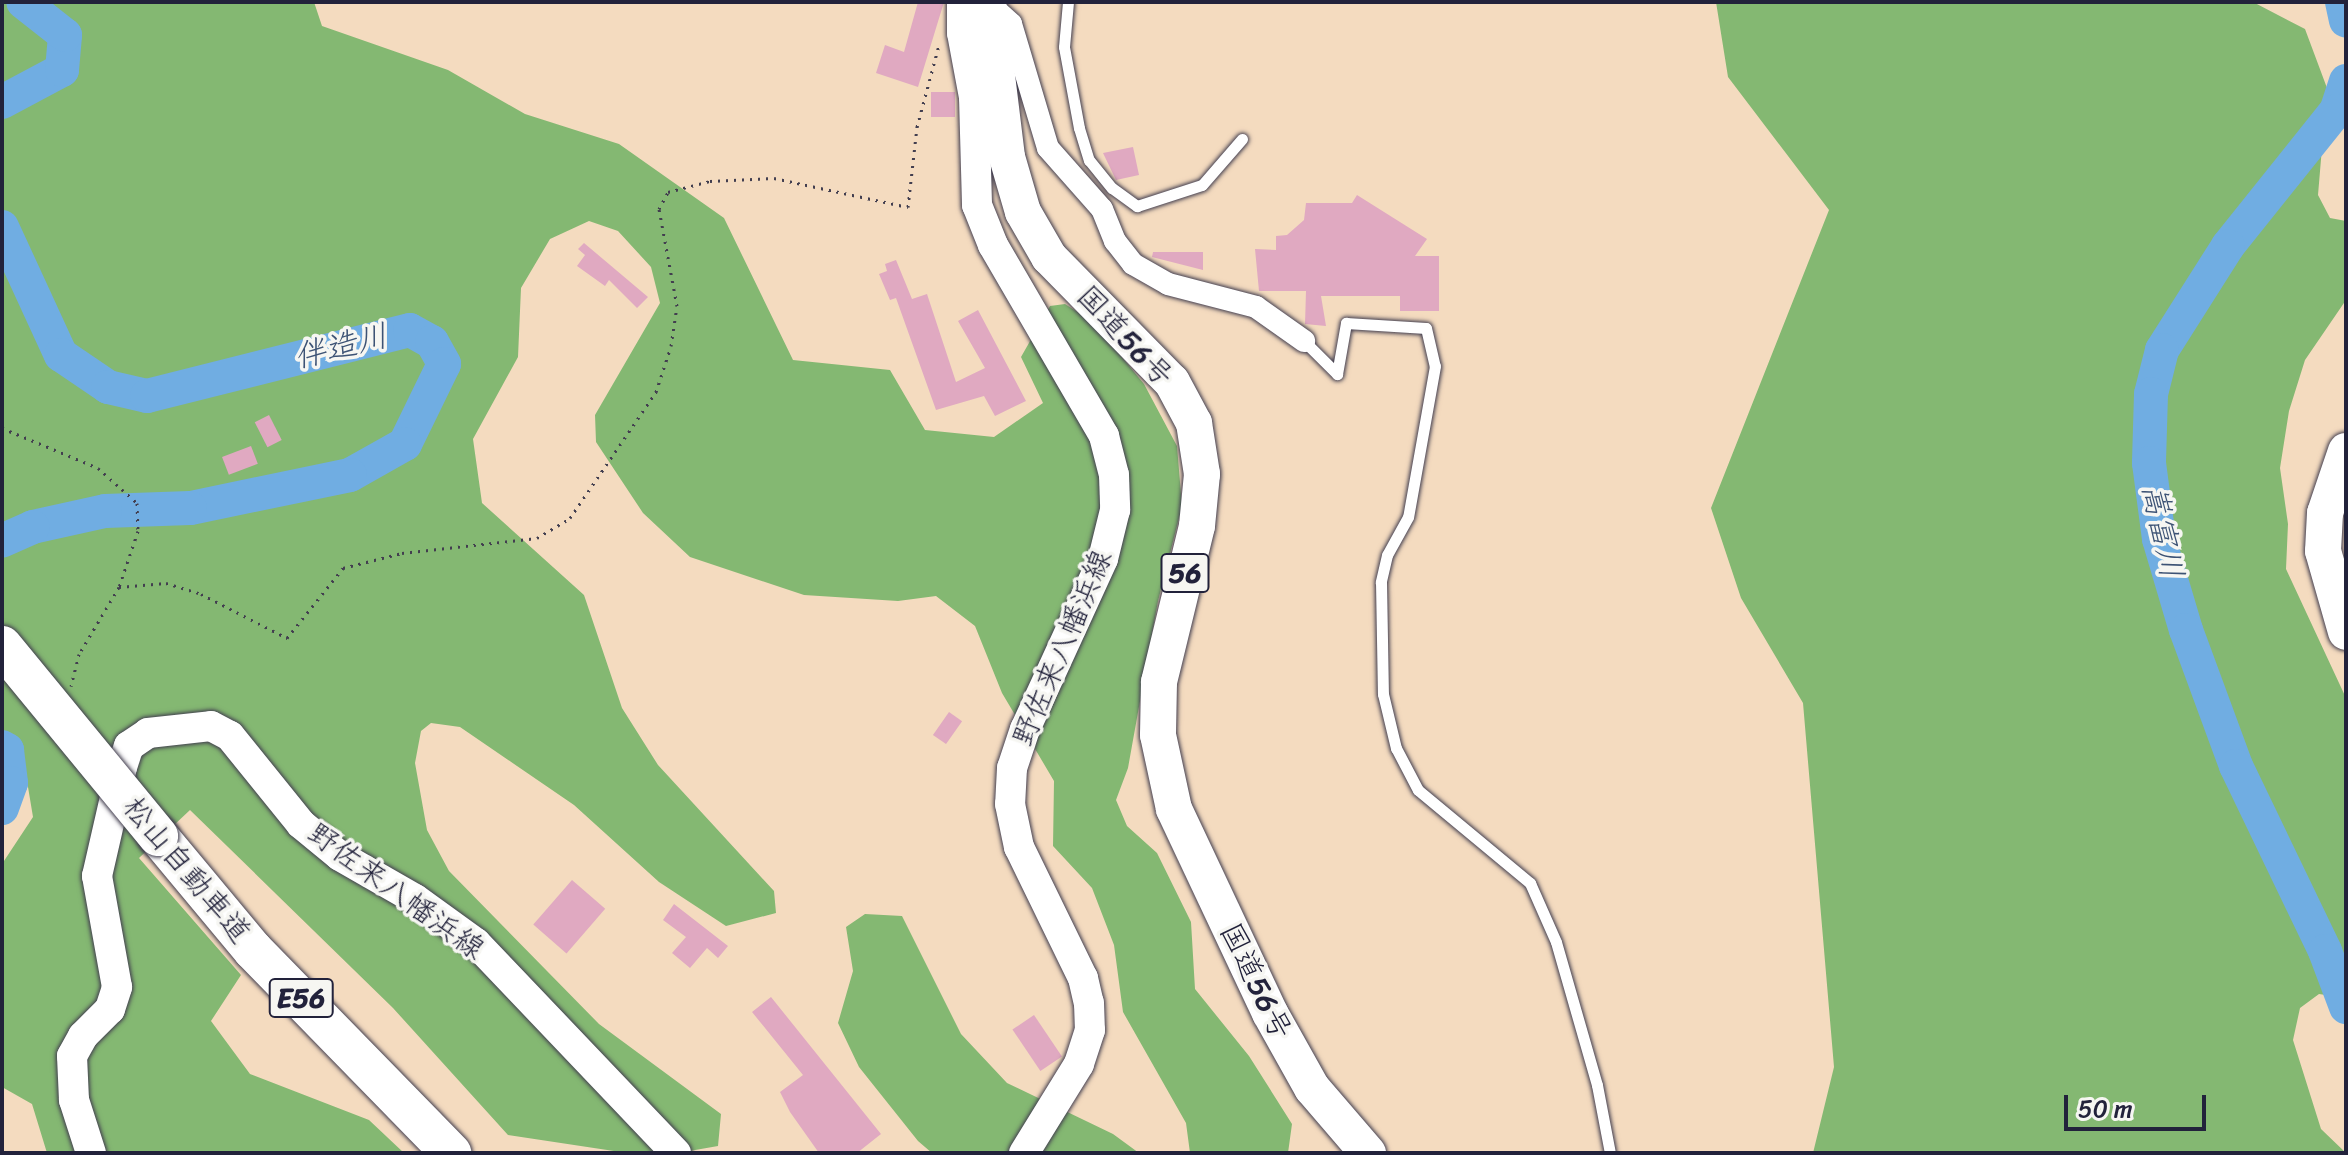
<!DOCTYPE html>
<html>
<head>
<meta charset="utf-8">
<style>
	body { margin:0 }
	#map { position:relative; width:2348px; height:1155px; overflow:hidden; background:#f4dbbf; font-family:Sriracha,"Klee One",sans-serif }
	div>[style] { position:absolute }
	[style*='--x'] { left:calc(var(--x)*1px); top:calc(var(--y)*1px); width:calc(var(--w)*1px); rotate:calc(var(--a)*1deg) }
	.forest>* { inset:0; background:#84b872 }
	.river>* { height:34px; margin:-17px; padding:0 17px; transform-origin:17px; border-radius:17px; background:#70ade2 }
	.building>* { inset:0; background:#e0a9c1; transform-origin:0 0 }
	.path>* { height:3px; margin-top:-1.5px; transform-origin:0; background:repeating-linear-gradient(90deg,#423e4f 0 2px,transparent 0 8px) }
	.roads { filter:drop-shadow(0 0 2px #423e4f) drop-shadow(0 0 2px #423e4f) }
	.service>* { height:11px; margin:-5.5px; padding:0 5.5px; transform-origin:5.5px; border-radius:5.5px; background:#fff }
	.minor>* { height:22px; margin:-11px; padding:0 11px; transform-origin:11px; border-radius:11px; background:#fff }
	.secondary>* { height:30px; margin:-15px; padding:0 15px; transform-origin:15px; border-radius:15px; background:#fff }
	.trunk>* { height:36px; margin:-18px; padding:0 18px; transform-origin:18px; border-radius:18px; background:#fff }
	.motorway>* { height:40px; margin:-20px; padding:0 20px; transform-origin:20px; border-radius:20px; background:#fff }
	.bridges { filter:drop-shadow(0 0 2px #423e4f) drop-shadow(0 0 2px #423e4f) }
	.motorway-bridge>* { height:40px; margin:-20px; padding:0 20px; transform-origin:20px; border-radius:20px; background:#fff }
	span { translate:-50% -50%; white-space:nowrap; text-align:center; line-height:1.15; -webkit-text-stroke:7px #f6f6f2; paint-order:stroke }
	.shield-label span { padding:2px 6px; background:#f6f6f2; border:2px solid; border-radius:6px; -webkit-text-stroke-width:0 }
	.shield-label { font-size:28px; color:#22223b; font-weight:700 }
	.street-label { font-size:30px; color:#22223b }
	.water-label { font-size:32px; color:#3d5375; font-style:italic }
	.frame { position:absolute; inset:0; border:4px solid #22223b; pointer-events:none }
	.scale { position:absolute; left:2064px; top:1095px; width:142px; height:36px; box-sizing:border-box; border:4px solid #22223b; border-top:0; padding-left:10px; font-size:24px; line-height:28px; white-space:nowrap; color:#22223b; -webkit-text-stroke:6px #f6f6f2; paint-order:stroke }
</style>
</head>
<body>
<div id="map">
	<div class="forest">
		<div style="clip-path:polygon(2px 2px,314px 2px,322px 26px,448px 70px,525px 114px,619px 144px,724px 218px,793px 360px,890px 370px,925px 430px,994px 437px,1043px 403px,1021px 357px,1050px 306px,1065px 304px,1093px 322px,1144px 384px,1177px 446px,1182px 506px,1158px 601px,1128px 768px,1116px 800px,1127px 826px,1157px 853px,1191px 922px,1195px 989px,1249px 1056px,1292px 1124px,1288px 1153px,1190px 1153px,1186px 1123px,1123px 1012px,1114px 945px,1092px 888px,1053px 846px,1054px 781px,1002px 693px,975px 626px,936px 596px,898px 601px,804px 595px,690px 557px,643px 513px,596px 442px,595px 415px,660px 303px,651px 267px,618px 231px,589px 221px,550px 239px,521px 288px,518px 357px,473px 439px,482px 503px,584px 595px,622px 708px,658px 765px,774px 891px,776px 913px,726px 926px,659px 882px,574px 805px,460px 727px,431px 723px,421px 731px,415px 763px,427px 830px,449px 871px,599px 1024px,721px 1114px,718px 1146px,678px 1153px,627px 1153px,508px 1135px,393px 1008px,190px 810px,139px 858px,241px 975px,211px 1021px,250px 1074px,369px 1120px,404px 1153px,47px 1153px,32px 1104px,2px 1087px,2px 864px,33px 817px,26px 775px,2px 765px)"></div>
		<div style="clip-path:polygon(1716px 2px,2253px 2px,2305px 29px,2327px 88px,2318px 195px,2330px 218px,2346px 221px,2346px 300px,2305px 360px,2289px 411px,2280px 468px,2288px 524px,2286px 569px,2346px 698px,2346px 998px,2319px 994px,2300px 1008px,2293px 1040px,2321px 1129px,2346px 1153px,1813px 1153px,1834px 1067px,1803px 703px,1741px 598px,1711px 508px,1829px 210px,1728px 77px)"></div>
		<div style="clip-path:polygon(865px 914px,902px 916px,961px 1034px,1007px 1083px,1113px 1134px,1139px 1153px,932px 1153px,918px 1141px,859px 1067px,838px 1023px,853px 971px,846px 927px)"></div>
	</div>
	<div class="river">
		<div style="--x:2342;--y:2;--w:19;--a:78"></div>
		<div style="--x:2346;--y:81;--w:32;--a:108"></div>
		<div style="--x:2336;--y:111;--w:173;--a:128.7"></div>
		<div style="--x:2228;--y:246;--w:123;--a:122.4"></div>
		<div style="--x:2162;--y:350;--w:45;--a:104"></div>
		<div style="--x:2151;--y:394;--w:69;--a:91.7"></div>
		<div style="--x:2149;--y:463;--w:77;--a:82.5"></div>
		<div style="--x:2159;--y:539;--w:95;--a:73.5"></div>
		<div style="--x:2186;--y:630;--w:145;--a:69.8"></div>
		<div style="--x:2236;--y:766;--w:205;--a:64.3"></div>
		<div style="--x:2325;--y:951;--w:60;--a:69.4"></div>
		<div style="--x:2;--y:102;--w:68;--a:-28.1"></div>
		<div style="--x:62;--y:70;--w:35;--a:-85"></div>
		<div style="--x:65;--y:35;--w:53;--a:-141.8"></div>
		<div style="--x:2;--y:227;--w:141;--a:65.3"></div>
		<div style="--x:61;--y:355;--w:57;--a:34.2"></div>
		<div style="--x:108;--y:387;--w:40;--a:13"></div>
		<div style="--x:147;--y:396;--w:271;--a:-14.1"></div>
		<div style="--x:410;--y:330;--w:25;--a:29"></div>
		<div style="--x:432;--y:342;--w:25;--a:61"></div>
		<div style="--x:444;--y:364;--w:89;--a:116"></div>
		<div style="--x:405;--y:444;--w:63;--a:150.6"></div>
		<div style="--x:350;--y:475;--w:163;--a:168.3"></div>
		<div style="--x:190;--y:508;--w:85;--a:178"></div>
		<div style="--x:105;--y:511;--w:74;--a:167.5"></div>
		<div style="--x:33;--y:527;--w:34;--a:156"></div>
		<div style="--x:2;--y:747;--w:6;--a:31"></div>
		<div style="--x:7;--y:750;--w:33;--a:83"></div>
		<div style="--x:11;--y:783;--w:27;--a:110"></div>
	</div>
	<div class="building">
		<div style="clip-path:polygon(918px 2px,944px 2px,918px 87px,876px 73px,885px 45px,904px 52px)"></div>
		<div style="left:931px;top:92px;width:24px;height:25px"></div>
		<div style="clip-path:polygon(1133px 147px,1139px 175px,1116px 180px,1103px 153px)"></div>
		<div style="clip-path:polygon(1357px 195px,1427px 239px,1415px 256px,1439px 256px,1439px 311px,1400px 311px,1400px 296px,1321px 296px,1326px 326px,1305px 324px,1306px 291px,1259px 291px,1255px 249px,1276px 250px,1276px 236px,1287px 235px,1304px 220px,1306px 203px,1352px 203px)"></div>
		<div style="clip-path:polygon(584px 243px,648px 297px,637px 308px,609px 280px,605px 286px,577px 266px,585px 255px,578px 249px)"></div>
		<div style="clip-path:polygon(1153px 252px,1203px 252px,1203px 270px,1152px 257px)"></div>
		<div style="clip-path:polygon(896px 260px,912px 299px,927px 294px,956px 382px,985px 368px,958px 321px,978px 310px,1026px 401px,995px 416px,984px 396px,936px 410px,896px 298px,890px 300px,879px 274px,887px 271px,885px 264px)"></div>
		<div style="left:269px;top:415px;width:28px;height:16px;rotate:63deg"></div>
		<div style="left:251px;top:446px;width:19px;height:31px;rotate:69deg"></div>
		<div style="left:949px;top:712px;width:16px;height:28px;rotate:35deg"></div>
		<div style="left:572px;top:880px;width:44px;height:59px;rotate:41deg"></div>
		<div style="clip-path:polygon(674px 904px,728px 946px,718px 958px,707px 948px,690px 968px,672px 953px,686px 937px,663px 920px)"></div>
		<div style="clip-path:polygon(771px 997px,881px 1134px,857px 1153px,819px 1153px,790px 1112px,780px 1092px,803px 1075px,752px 1012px)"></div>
		<div style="left:1034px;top:1015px;width:50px;height:26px;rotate:56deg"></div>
	</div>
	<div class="path">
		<div style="--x:2;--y:428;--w:104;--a:22.6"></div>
		<div style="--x:98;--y:468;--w:52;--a:41.9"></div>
		<div style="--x:137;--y:503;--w:28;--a:88"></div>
		<div style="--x:138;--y:531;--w:59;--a:108.7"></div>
		<div style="--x:119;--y:587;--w:78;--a:120.8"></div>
		<div style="--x:79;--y:654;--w:33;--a:104"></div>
		<div style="--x:119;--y:587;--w:47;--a:-4.9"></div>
		<div style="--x:166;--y:583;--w:37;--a:17"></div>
		<div style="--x:201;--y:594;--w:97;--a:27.1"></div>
		<div style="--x:287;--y:638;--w:90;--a:-51.3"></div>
		<div style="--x:343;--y:568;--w:61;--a:-14.3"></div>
		<div style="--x:402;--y:553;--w:136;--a:-6.3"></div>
		<div style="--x:537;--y:538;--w:39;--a:-31"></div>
		<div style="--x:570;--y:518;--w:153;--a:-55.7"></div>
		<div style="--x:656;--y:392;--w:48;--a:-71.9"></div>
		<div style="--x:671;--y:346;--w:40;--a:-81.5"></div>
		<div style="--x:677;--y:306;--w:99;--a:-100.5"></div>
		<div style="--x:659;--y:209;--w:19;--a:-62"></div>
		<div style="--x:668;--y:192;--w:43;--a:-14.7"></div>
		<div style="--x:710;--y:181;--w:64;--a:-2.7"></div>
		<div style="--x:774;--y:178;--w:137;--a:12.2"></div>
		<div style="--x:908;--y:207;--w:81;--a:-83.6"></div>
		<div style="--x:917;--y:127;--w:85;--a:-75"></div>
	</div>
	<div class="roads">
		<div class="service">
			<div style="--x:1068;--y:2;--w:45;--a:95.1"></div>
			<div style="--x:1064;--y:47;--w:82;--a:79.5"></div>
			<div style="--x:1079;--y:128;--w:34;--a:73"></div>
			<div style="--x:1089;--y:160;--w:36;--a:51"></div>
			<div style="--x:1112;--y:188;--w:31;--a:36"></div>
			<div style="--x:1137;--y:206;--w:68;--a:-17.9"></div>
			<div style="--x:1202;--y:185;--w:61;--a:-49"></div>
			<div style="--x:1304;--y:341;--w:47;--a:45"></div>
			<div style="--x:1337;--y:374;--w:52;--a:-80"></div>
			<div style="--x:1346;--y:323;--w:80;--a:3.6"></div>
			<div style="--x:1426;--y:328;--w:39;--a:77"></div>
			<div style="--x:1435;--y:366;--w:153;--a:100.1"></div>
			<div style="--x:1408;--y:517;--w:43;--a:118.9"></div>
			<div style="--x:1387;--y:555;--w:28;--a:103"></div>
			<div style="--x:1381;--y:582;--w:112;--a:89"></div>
			<div style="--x:1383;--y:694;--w:56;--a:76.5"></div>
			<div style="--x:1396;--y:748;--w:47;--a:62.4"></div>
			<div style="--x:1418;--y:790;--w:146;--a:39.7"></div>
			<div style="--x:1530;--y:883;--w:64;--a:66.2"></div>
			<div style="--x:1556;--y:942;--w:149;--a:74"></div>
			<div style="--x:1597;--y:1085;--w:69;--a:79.2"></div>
		</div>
		<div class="minor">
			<div style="--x:988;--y:3;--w:31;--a:42"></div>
			<div style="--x:1011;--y:24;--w:129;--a:73.4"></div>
			<div style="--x:1048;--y:148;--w:81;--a:48.5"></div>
			<div style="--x:1102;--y:209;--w:35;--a:68"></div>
			<div style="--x:1115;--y:241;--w:29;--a:52"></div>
			<div style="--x:1133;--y:264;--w:40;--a:29.7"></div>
			<div style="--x:1168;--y:284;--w:91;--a:14.6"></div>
			<div style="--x:1256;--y:307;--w:59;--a:35.3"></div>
		</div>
		<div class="secondary">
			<div style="--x:962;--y:2;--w:31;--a:90"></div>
			<div style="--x:962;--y:33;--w:65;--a:79.4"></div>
			<div style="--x:974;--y:97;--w:108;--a:88.4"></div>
			<div style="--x:977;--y:205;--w:43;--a:68.2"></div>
			<div style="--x:993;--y:245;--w:221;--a:59.8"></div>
			<div style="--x:1104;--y:436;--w:40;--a:75.6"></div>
			<div style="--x:1114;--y:475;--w:35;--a:88"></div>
			<div style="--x:1115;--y:510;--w:50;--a:103.8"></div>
			<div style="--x:1103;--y:559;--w:187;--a:114.6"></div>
			<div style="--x:1025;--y:729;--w:41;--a:108.4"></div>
			<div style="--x:1012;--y:768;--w:36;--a:93"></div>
			<div style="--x:1010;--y:804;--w:44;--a:78.2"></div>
			<div style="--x:1019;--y:847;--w:146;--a:64"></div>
			<div style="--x:1083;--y:978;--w:26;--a:77"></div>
			<div style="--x:1089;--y:1003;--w:27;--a:88"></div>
			<div style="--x:1090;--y:1030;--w:36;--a:108"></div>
			<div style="--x:1079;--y:1064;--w:105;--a:121.7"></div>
			<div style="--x:91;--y:1153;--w:56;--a:-107.8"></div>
			<div style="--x:74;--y:1100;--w:44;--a:-92.6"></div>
			<div style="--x:72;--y:1056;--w:23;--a:-61"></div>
			<div style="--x:83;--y:1036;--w:38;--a:-45"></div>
			<div style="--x:110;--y:1009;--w:23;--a:-72"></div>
			<div style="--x:117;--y:987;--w:113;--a:-100.2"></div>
			<div style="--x:97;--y:876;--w:112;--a:-77.1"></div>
			<div style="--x:122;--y:767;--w:22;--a:-72"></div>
			<div style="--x:129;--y:746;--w:23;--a:-34"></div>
			<div style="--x:148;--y:733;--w:63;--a:-6.3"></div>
			<div style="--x:211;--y:726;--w:21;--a:28"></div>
			<div style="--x:230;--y:736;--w:113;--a:51.1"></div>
			<div style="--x:301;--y:824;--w:50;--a:39.4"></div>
			<div style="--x:340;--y:856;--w:86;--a:29.8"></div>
			<div style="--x:415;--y:899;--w:75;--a:35.8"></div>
			<div style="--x:476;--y:943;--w:290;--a:46.4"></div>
		</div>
		<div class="trunk">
			<div style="--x:988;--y:2;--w:156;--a:83"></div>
			<div style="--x:1007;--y:157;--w:57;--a:73.8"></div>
			<div style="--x:1023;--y:212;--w:52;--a:60"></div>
			<div style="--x:1049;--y:257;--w:175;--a:45.5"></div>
			<div style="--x:1172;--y:382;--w:47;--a:61.8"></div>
			<div style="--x:1194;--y:423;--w:52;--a:81.1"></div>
			<div style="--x:1202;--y:474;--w:52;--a:95.5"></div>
			<div style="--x:1197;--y:526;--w:161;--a:103.7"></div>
			<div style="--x:1159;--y:682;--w:53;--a:91.1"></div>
			<div style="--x:1158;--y:735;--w:76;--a:77.8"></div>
			<div style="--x:1174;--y:809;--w:225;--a:64.8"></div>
			<div style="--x:1270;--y:1013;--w:86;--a:60.8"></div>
			<div style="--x:1312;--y:1088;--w:86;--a:49.3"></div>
			<div style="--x:2346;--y:451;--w:65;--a:108.7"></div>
			<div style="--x:2325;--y:513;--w:38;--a:93"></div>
			<div style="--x:2323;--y:551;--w:84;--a:74.1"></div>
		</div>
		<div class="motorway">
			<div style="--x:158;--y:836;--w:148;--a:50.2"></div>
			<div style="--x:253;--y:950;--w:284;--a:45.7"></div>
		</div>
	</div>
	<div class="bridges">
		<div class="motorway-bridge">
			<div style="--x:2;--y:646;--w:246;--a:50.6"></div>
		</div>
	</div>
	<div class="shield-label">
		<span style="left:1185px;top:573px">56</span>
		<span style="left:301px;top:998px">E56</span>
	</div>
	<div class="street-label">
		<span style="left:1125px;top:336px;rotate:47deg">国道56号</span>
		<span style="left:1062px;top:648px;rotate:-67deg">野佐来八幡浜線</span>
		<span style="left:187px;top:870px;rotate:50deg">松山自動車道</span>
		<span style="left:396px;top:891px;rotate:36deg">野佐来八幡浜線</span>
		<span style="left:1256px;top:981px;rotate:64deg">国道56号</span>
	</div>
	<div class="water-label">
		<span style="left:341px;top:347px;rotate:-14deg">伴造川</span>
		<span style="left:2162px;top:531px;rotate:78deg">嵩富川</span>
	</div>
	<div class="frame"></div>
	<div class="scale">50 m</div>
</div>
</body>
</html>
